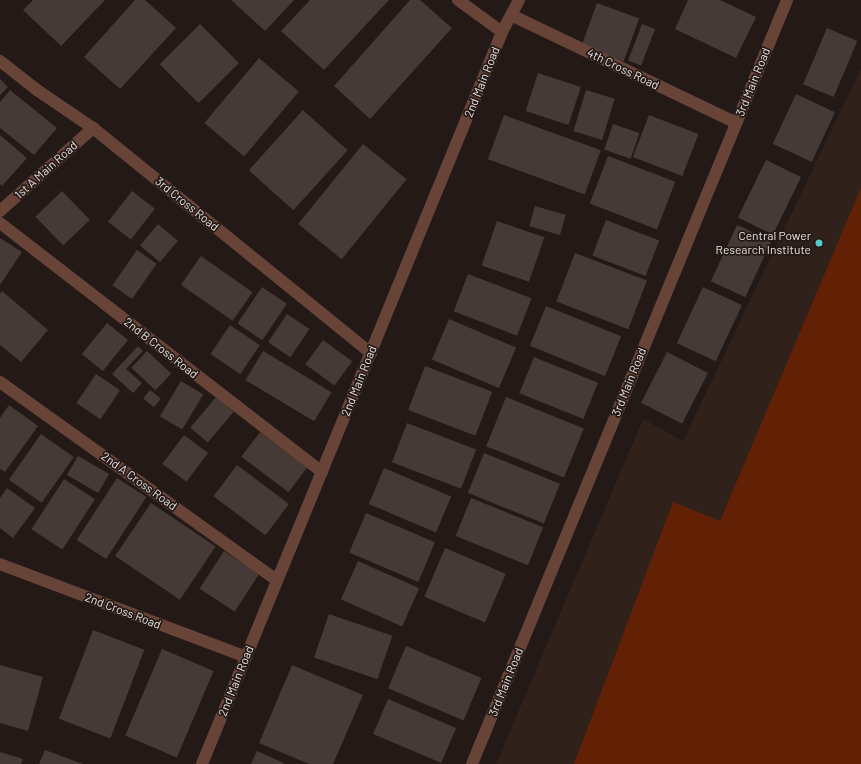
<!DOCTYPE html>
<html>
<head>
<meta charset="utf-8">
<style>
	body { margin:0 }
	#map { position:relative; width:861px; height:764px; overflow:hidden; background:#231916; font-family:Barlow,sans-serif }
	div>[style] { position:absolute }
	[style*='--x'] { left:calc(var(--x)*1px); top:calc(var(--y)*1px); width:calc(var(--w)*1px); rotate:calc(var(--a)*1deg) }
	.built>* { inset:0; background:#31211b }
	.green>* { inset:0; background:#622004 }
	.building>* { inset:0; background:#453a36; transform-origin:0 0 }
	.street>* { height:12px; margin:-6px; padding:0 6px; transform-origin:6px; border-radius:6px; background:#684438 }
	.dots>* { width:11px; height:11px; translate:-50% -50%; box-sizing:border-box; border:2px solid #231916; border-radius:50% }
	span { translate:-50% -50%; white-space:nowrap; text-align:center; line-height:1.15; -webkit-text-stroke:3.5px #231916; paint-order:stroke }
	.street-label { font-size:12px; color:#e8e0de }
	.poi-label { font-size:12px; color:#e8e0de }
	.right { translate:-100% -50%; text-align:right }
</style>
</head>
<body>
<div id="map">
	<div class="built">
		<div style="clip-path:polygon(861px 68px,861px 764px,496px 764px,643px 419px,683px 441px)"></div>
	</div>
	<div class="green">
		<div style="clip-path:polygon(861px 188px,861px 764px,574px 764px,673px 502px,720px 521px)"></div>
	</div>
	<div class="building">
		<div style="clip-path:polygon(33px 0,105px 0,61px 46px,23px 10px)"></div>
		<div style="clip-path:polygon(135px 0,145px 0,176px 28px,120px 89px,84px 57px)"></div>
		<div style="clip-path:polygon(231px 0,294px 0,265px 31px)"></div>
		<div style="clip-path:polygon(310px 0,389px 0,324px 70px,281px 31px)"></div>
		<div style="clip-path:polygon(410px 0,420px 0,452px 28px,370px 119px,334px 86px)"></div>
		<div style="clip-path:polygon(688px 0,720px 0,756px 17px,736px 58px,675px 29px)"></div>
		<div style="left:597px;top:3px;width:45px;height:46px;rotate:20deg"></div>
		<div style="left:200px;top:24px;width:55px;height:57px;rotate:45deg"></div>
		<div style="left:642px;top:24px;width:14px;height:39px;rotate:21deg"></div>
		<div style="left:827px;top:28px;width:33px;height:61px;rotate:23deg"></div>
		<div style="left:259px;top:58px;width:52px;height:85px;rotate:40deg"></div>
		<div style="left:538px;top:73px;width:45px;height:40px;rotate:18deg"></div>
		<div style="clip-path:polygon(0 79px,8px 87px,0 95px)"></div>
		<div style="clip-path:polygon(10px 90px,57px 128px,34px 155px,0 128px,0 102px)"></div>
		<div style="left:586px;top:90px;width:30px;height:43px;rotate:17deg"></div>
		<div style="left:796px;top:94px;width:43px;height:55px;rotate:25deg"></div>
		<div style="left:303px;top:110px;width:60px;height:81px;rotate:42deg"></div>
		<div style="left:504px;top:115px;width:103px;height:47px;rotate:20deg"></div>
		<div style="left:649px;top:115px;width:53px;height:45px;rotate:21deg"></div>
		<div style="left:613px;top:124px;width:28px;height:27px;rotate:19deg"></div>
		<div style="clip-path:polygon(0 135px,27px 158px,2px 186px,0 184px)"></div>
		<div style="left:363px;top:144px;width:56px;height:103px;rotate:39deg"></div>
		<div style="left:608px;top:156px;width:72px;height:51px;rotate:21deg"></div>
		<div style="left:766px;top:160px;width:39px;height:64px;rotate:26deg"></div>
		<div style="left:62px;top:191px;width:40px;height:37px;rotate:46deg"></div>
		<div style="left:132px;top:191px;width:29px;height:39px;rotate:38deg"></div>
		<div style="left:535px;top:206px;width:32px;height:21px;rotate:16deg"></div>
		<div style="left:606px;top:220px;width:57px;height:38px;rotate:21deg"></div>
		<div style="left:497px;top:221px;width:50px;height:47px;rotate:19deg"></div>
		<div style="left:158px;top:224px;width:26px;height:28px;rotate:40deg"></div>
		<div style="left:737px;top:225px;width:38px;height:62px;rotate:25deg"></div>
		<div style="clip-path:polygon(0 238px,22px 252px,0 285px)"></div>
		<div style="left:137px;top:250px;width:24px;height:43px;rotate:35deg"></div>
		<div style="left:575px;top:253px;width:77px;height:52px;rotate:21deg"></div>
		<div style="left:201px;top:256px;width:63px;height:35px;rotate:35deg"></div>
		<div style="left:468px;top:274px;width:68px;height:40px;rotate:21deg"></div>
		<div style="left:262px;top:287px;width:30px;height:44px;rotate:34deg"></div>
		<div style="left:703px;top:287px;width:43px;height:62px;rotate:25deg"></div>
		<div style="clip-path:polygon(2px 291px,48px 330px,21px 362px,0 345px,0 294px)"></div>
		<div style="left:546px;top:306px;width:81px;height:43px;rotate:22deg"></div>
		<div style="left:287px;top:314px;width:27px;height:34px;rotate:34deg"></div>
		<div style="left:449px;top:319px;width:73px;height:44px;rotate:23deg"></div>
		<div style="left:107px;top:323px;width:27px;height:40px;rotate:39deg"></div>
		<div style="left:230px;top:325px;width:36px;height:35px;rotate:34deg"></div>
		<div style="left:323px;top:340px;width:36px;height:30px;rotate:36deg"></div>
		<div style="clip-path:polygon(138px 346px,143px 351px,126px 369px,142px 383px,133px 393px,112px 374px)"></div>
		<div style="left:147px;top:351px;width:33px;height:23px;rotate:43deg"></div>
		<div style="left:263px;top:351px;width:80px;height:34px;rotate:31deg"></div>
		<div style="left:667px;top:352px;width:46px;height:57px;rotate:27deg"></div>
		<div style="left:534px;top:357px;width:69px;height:39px;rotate:22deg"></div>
		<div style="left:425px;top:366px;width:72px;height:47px;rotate:21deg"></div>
		<div style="left:96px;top:374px;width:29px;height:35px;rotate:34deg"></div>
		<div style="left:181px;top:381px;width:26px;height:41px;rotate:31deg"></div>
		<div style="left:150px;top:390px;width:14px;height:11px;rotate:39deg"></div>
		<div style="left:216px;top:397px;width:23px;height:40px;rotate:40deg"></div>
		<div style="left:506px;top:397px;width:84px;height:53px;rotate:22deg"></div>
		<div style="clip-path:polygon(9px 405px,38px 426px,5px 472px,0 469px,0 418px)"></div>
		<div style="left:407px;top:423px;width:74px;height:42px;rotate:21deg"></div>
		<div style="left:260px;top:432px;width:59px;height:31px;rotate:37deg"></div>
		<div style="left:41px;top:434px;width:40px;height:56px;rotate:35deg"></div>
		<div style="left:184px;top:435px;width:30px;height:36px;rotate:37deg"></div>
		<div style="left:484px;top:453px;width:82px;height:43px;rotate:22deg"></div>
		<div style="left:78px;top:456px;width:36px;height:22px;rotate:30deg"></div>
		<div style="left:237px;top:465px;width:65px;height:39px;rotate:37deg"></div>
		<div style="left:384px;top:468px;width:73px;height:39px;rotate:23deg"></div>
		<div style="left:117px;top:478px;width:35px;height:74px;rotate:33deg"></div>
		<div style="left:64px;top:479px;width:37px;height:60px;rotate:33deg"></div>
		<div style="clip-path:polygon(7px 488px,35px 508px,13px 538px,0 528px,0 498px)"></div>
		<div style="left:471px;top:498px;width:78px;height:41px;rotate:22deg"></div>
		<div style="left:151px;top:503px;width:78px;height:64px;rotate:34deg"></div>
		<div style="left:366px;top:513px;width:75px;height:43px;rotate:23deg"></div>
		<div style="left:445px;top:548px;width:66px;height:53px;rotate:23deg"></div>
		<div style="left:224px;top:551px;width:42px;height:45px;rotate:33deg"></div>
		<div style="left:358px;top:561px;width:67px;height:42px;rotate:24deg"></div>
		<div style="left:329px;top:614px;width:67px;height:46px;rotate:19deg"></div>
		<div style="left:93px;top:630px;width:55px;height:95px;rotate:21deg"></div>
		<div style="left:406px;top:646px;width:82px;height:46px;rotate:23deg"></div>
		<div style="left:162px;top:649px;width:56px;height:94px;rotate:23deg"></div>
		<div style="clip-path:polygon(0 665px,43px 677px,28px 731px,0 723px)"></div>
		<div style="clip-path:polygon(292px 665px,363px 695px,333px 764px,309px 764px,259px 743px)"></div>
		<div style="left:388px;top:699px;width:74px;height:38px;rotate:23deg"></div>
		<div style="clip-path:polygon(45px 750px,83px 764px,39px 764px)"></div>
		<div style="clip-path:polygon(257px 751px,286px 764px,251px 764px)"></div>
		<div style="clip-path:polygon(0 752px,23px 759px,21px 764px,0 764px)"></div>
	</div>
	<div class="street">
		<div style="--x:458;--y:0;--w:54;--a:36"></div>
		<div style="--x:511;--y:15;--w:250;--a:25.6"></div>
		<div style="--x:0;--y:61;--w:47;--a:38.1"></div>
		<div style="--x:37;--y:90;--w:68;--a:34.2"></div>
		<div style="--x:93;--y:128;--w:358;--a:39"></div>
		<div style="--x:0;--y:211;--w:125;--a:-41.7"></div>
		<div style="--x:0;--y:223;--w:407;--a:37.7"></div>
		<div style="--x:0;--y:382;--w:340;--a:35.6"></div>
		<div style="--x:0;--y:564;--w:263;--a:20.7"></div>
		<div style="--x:202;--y:764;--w:791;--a:-67.71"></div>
		<div style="--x:502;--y:32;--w:36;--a:-62"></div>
		<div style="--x:472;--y:764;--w:826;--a:-67.59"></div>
	</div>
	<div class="dots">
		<div style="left:819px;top:243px;background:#52cdcc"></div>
	</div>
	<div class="street-label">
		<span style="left:623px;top:69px;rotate:26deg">4th Cross Road</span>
		<span style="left:482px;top:82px;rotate:-68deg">2nd Main Road</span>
		<span style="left:753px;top:82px;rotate:-68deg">3rd Main Road</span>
		<span style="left:46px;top:170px;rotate:-42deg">1st A Main Road</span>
		<span style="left:187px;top:204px;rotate:39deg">3rd Cross Road</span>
		<span style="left:161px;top:348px;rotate:38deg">2nd B Cross Road</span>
		<span style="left:359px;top:381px;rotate:-68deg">2nd Main Road</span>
		<span style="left:629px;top:382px;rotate:-68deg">3rd Main Road</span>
		<span style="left:139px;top:481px;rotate:36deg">2nd A Cross Road</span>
		<span style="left:123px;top:611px;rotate:21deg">2nd Cross Road</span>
		<span style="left:236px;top:681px;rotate:-68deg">2nd Main Road</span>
		<span style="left:506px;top:682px;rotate:-68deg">3rd Main Road</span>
	</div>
	<div class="poi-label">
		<span class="right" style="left:811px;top:243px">Central Power<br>Research Institute</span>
	</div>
</div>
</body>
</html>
